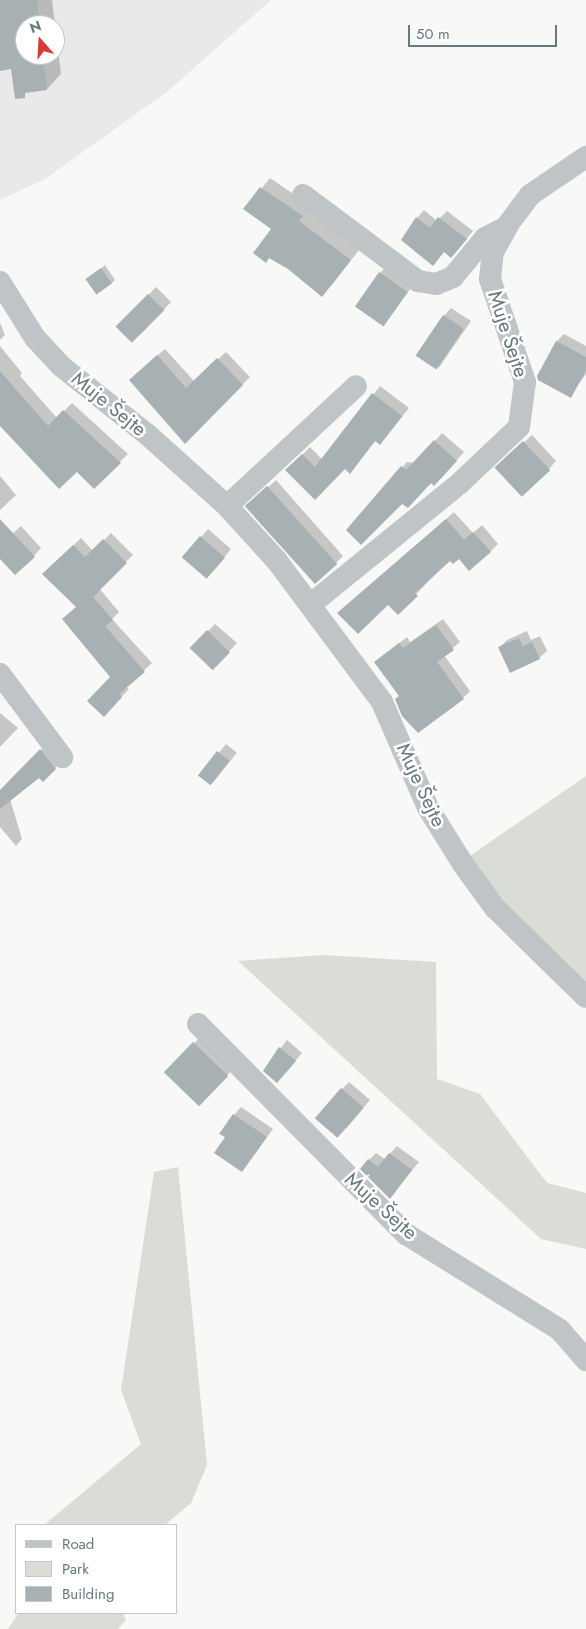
<!DOCTYPE html>
<html>
<head>
<meta charset="utf-8">
<style>
	body { margin:0 }
	#map { position:relative; width:586px; height:1629px; overflow:hidden; background:#f8f8f6; font-family:Jost,sans-serif }
	div>[style] { position:absolute }
	[style*='--x'] { left:calc(var(--x)*1px); top:calc(var(--y)*1px); width:calc(var(--w)*1px); rotate:calc(var(--a)*1deg) }
	.built>* { inset:0; background:#e9e9e9 }
	.green>* { inset:0; background:#d9ddd5 }
	.shadow>* { inset:0; background:#0003; transform-origin:0 0 }
	.building>* { inset:0; background:#a7b1b4; transform-origin:0 0 }
	.street>* { height:22px; margin:-11px; padding:0 11px; transform-origin:11px; border-radius:11px; background:#bfc5c7 }
	span { translate:-50% -50%; white-space:nowrap; text-align:center; line-height:1.15; -webkit-text-stroke:5px #fff; paint-order:stroke }
	.street-label { font-size:20px; color:#65797e }
	.legend { position:absolute; left:15px; top:1524px; width:162px; height:90px; box-sizing:border-box; background:#fff; border:1px solid #c1c9cb; margin:0; padding:6px 9px; list-style:none; font-size:15px; color:#65797e }
	.legend li { display:flex; align-items:center; gap:10px; height:25px }
	.legend b { width:25px; border:1px solid #c1c9cb }
	.north { position:absolute; left:15px; top:15px; width:50px; height:50px; box-sizing:border-box; background:#fff; border:1px solid #c1c9cb; border-radius:50%; rotate:341deg; font-size:14px; font-weight:700; line-height:20px; text-align:center; color:#65797e }
	.north::after { content:''; display:block; margin:auto; width:18px; height:22px; background:#d73937; clip-path:polygon(50% 0,100% 100%,50% 72%,0 100%) }
	.scale { position:absolute; left:408px; top:25px; width:149px; height:22px; box-sizing:border-box; border:2px solid #65797e; border-top:0; padding-left:6px; font-size:15px; line-height:18px; white-space:nowrap; color:#65797e; -webkit-text-stroke:4px #fff; paint-order:stroke }
</style>
</head>
<body>
<div id="map">
	<div class="built">
		<div style="clip-path:polygon(evenodd,0 0,271px 0,168px 91px,45px 179px,0 200px,0 0,25px 25px,55px 25px,55px 55px,25px 55px,25px 25px)"></div>
	</div>
	<div class="green">
		<div style="clip-path:polygon(586px 776px,586px 986px,505px 905px,467px 858px)"></div>
		<div style="clip-path:polygon(323px 955px,436px 962px,437px 1079px,480px 1094px,547px 1183px,586px 1193px,586px 1249px,541px 1239px,238px 961px)"></div>
		<div style="clip-path:polygon(178px 1167px,207px 1465px,191px 1503px,165px 1525px,44px 1525px,141px 1444px,121px 1390px,154px 1172px)"></div>
		<div style="clip-path:polygon(19px 1613px,123px 1613px,126px 1620px,118px 1629px,8px 1629px)"></div>
	</div>
	<div class="shadow">
		<div style="clip-path:polygon(evenodd,0 0,52px 0,61px 74px,47px 89px,12px 68px,0 69px,0 0,25px 25px,55px 25px,55px 55px,25px 55px,25px 25px)"></div>
		<div style="clip-path:polygon(270px 178px,311px 206px,359px 250px,331px 286px,272px 229px,245px 209px)"></div>
		<div style="clip-path:polygon(424px 210px,437px 221px,447px 211px,473px 231px,451px 257px,417px 218px)"></div>
		<div style="clip-path:polygon(105px 265px,115px 280px,112px 283px,87px 279px)"></div>
		<div style="clip-path:polygon(387px 266px,414px 284px,384px 325px,380px 273px)"></div>
		<div style="clip-path:polygon(156px 287px,171px 302px,141px 334px,118px 327px)"></div>
		<div style="clip-path:polygon(451px 308px,471px 321px,438px 369px,444px 316px)"></div>
		<div style="clip-path:polygon(0 323px,5px 335px,0 340px)"></div>
		<div style="clip-path:polygon(564px 334px,586px 346px,586px 374px,570px 396px,557px 341px)"></div>
		<div style="clip-path:polygon(0 346px,22px 373px,20px 376px,57px 418px,72px 403px,128px 454px,94px 487px,77px 470px,0 424px)"></div>
		<div style="clip-path:polygon(165px 349px,194px 381px,226px 352px,250px 377px,185px 442px,138px 373px)"></div>
		<div style="clip-path:polygon(380px 386px,409px 408px,387px 436px,380px 443px,376px 440px,350px 472px,345px 468px,287px 470px,310px 447px,322px 459px)"></div>
		<div style="clip-path:polygon(442px 433px,464px 452px,442px 477px,402px 502px,400px 470px,407px 462px,415px 463px)"></div>
		<div style="clip-path:polygon(532px 435px,556px 461px,549px 469px,497px 468px)"></div>
		<div style="clip-path:polygon(0 476px,16px 495px,0 510px)"></div>
		<div style="clip-path:polygon(276px 480px,343px 556px,336px 563px,255px 499px)"></div>
		<div style="clip-path:polygon(454px 512px,473px 533px,482px 525px,498px 544px,490px 552px,450px 559px,398px 613px,388px 603px,346px 606px)"></div>
		<div style="clip-path:polygon(21px 526px,41px 548px,34px 556px,0 557px,0 545px)"></div>
		<div style="clip-path:polygon(208px 529px,231px 549px,214px 570px,201px 537px)"></div>
		<div style="clip-path:polygon(111px 533px,133px 555px,99px 588px,119px 612px,112px 619px,152px 663px,126px 687px,129px 689px,104px 715px,111px 677px,77px 607px,44px 574px,81px 538px,93px 551px)"></div>
		<div style="clip-path:polygon(443px 619px,460px 642px,444px 655px,470px 691px,463px 698px,400px 696px,375px 662px,407px 637px,410px 642px)"></div>
		<div style="clip-path:polygon(215px 624px,237px 643px,220px 661px,208px 631px)"></div>
		<div style="clip-path:polygon(527px 631px,531px 640px,540px 636px,547px 651px,539px 658px,500px 647px,507px 640px)"></div>
		<div style="clip-path:polygon(0 713px,18px 728px,0 747px)"></div>
		<div style="clip-path:polygon(48px 743px,62px 761px,43px 780px,39px 776px,10px 799px,22px 839px,16px 846px,0 827px,0 792px)"></div>
		<div style="left:226px;top:744px;width:14px;height:40px;rotate:39deg"></div>
		<div style="left:205px;top:1032px;width:46px;height:56px;rotate:44deg"></div>
		<div style="clip-path:polygon(287px 1040px,302px 1053px,284px 1074px,264px 1070px)"></div>
		<div style="clip-path:polygon(349px 1082px,370px 1100px,346px 1129px,342px 1089px)"></div>
		<div style="clip-path:polygon(241px 1107px,273px 1129px,242px 1171px,227px 1137px,234px 1115px)"></div>
		<div style="clip-path:polygon(397px 1146px,419px 1162px,390px 1197px,369px 1160px,376px 1153px,385px 1159px)"></div>
	</div>
	<div class="building">
		<div style="clip-path:polygon(0 0,37px 0,40px 25px,25px 25px,25px 55px,43px 55px,47px 90px,25px 93px,25px 98px,15px 99px,11px 69px,0 71px)"></div>
		<div style="clip-path:polygon(260px 187px,303px 216px,299px 221px,351px 260px,322px 297px,288px 269px,269px 258px,266px 263px,253px 253px,271px 229px,243px 209px)"></div>
		<div style="clip-path:polygon(416px 217px,430px 228px,438px 217px,467px 239px,451px 258px,444px 252px,433px 266px,401px 240px)"></div>
		<div style="left:101px;top:268px;width:19px;height:19px;rotate:55deg"></div>
		<div style="left:379px;top:272px;width:35px;height:42px;rotate:35deg"></div>
		<div style="left:148px;top:294px;width:23px;height:46px;rotate:45deg"></div>
		<div style="left:443px;top:315px;width:25px;height:49px;rotate:34deg"></div>
		<div style="clip-path:polygon(556px 341px,586px 357px,586px 370px,571px 398px,538px 380px,537px 376px)"></div>
		<div style="clip-path:polygon(157px 355px,186px 388px,217px 358px,243px 385px,185px 444px,129px 380px)"></div>
		<div style="clip-path:polygon(0 371px,48px 426px,63px 410px,121px 463px,94px 489px,77px 472px,59px 489px,0 426px)"></div>
		<div style="clip-path:polygon(372px 393px,402px 416px,380px 445px,375px 441px,350px 474px,345px 469px,315px 500px,285px 470px,302px 454px,315px 467px)"></div>
		<div style="clip-path:polygon(434px 440px,457px 461px,434px 486px,431px 483px,408px 508px,402px 504px,361px 545px,346px 530px,401px 466px,406px 470px)"></div>
		<div style="left:523px;top:441px;width:40px;height:39px;rotate:47deg"></div>
		<div style="left:267px;top:486px;width:105px;height:30px;rotate:48deg"></div>
		<div style="clip-path:polygon(0 519px,35px 557px,15px 575px,0 559px)"></div>
		<div style="clip-path:polygon(446px 519px,464px 540px,473px 532px,491px 552px,469px 571px,459px 559px,453px 564px,450px 561px,415px 593px,418px 596px,398px 615px,388px 605px,358px 634px,337px 613px)"></div>
		<div style="left:200px;top:536px;width:33px;height:28px;rotate:41deg"></div>
		<div style="clip-path:polygon(103px 539px,127px 563px,93px 597px,113px 620px,105px 626px,145px 672px,119px 694px,122px 697px,104px 717px,87px 701px,110px 677px,62px 619px,76px 607px,42px 574px,73px 545px,85px 557px)"></div>
		<div style="clip-path:polygon(436px 625px,454px 650px,437px 662px,464px 699px,418px 733px,402px 716px,395px 699px,399px 696px,374px 662px,399px 643px,403px 648px)"></div>
		<div style="left:207px;top:630px;width:32px;height:25px;rotate:44deg"></div>
		<div style="clip-path:polygon(519px 638px,523px 646px,532px 642px,540px 659px,510px 673px,498px 647px)"></div>
		<div style="clip-path:polygon(40px 749px,56px 769px,43px 782px,39px 778px,0 809px,0 790px)"></div>
		<div style="left:217px;top:751px;width:16px;height:31px;rotate:38deg"></div>
		<div style="left:193px;top:1042px;width:49px;height:42px;rotate:44deg"></div>
		<div style="clip-path:polygon(279px 1047px,296px 1061px,277px 1083px,263px 1071px)"></div>
		<div style="left:341px;top:1088px;width:30px;height:40px;rotate:41deg"></div>
		<div style="clip-path:polygon(233px 1114px,267px 1137px,242px 1172px,214px 1153px,225px 1137px,219px 1134px)"></div>
		<div style="clip-path:polygon(389px 1153px,412px 1170px,390px 1199px,360px 1169px,368px 1159px,378px 1167px)"></div>
	</div>
	<div class="street">
		<div style="--x:303;--y:195;--w:144;--a:36.8"></div>
		<div style="--x:418;--y:281;--w:18;--a:9"></div>
		<div style="--x:436;--y:284;--w:18;--a:-22"></div>
		<div style="--x:453;--y:277;--w:50;--a:-50.6"></div>
		<div style="--x:485;--y:238;--w:18;--a:-27"></div>
		<div style="--x:0;--y:282;--w:66;--a:58"></div>
		<div style="--x:35;--y:338;--w:38;--a:47"></div>
		<div style="--x:61;--y:366;--w:112;--a:38.5"></div>
		<div style="--x:149;--y:436;--w:105;--a:41.9"></div>
		<div style="--x:227;--y:506;--w:74;--a:47.7"></div>
		<div style="--x:277;--y:561;--w:176;--a:53.3"></div>
		<div style="--x:382;--y:702;--w:116;--a:66.5"></div>
		<div style="--x:428;--y:808;--w:66;--a:58"></div>
		<div style="--x:463;--y:864;--w:54;--a:54"></div>
		<div style="--x:495;--y:908;--w:127;--a:44.4"></div>
		<div style="--x:227;--y:506;--w:176;--a:-42.9"></div>
		<div style="--x:310;--y:605;--w:193;--a:-39.1"></div>
		<div style="--x:460;--y:483;--w:81;--a:-43.5"></div>
		<div style="--x:519;--y:427;--w:45;--a:-82.4"></div>
		<div style="--x:525;--y:382;--w:109;--a:-108.8"></div>
		<div style="--x:490;--y:279;--w:27;--a:-84"></div>
		<div style="--x:493;--y:252;--w:33;--a:-61"></div>
		<div style="--x:509;--y:223;--w:35;--a:-53"></div>
		<div style="--x:530;--y:195;--w:68;--a:-34.2"></div>
		<div style="--x:0;--y:674;--w:104;--a:53.2"></div>
		<div style="--x:198;--y:1024;--w:296;--a:45.3"></div>
		<div style="--x:406;--y:1234;--w:181;--a:31.9"></div>
		<div style="--x:560;--y:1330;--w:40;--a:49"></div>
	</div>
	<div class="street-label">
		<span style="left:508px;top:334px;rotate:72deg">Muje Šejte</span>
		<span style="left:109px;top:404px;rotate:39deg">Muje Šejte</span>
		<span style="left:421px;top:785px;rotate:65deg">Muje Šejte</span>
		<span style="left:381px;top:1206px;rotate:42deg">Muje Šejte</span>
	</div>
	<ul class="legend">
	<li><b style="height:6px;background:#bfc5c7"></b>Road</li>
	<li><b style="height:14px;background:#d9ddd5"></b>Park</li>
	<li><b style="height:14px;background:#a7b1b4"></b>Building</li>
	</ul>
	<div class="north">N</div>
	<div class="scale">50 m</div>
</div>
</body>
</html>
